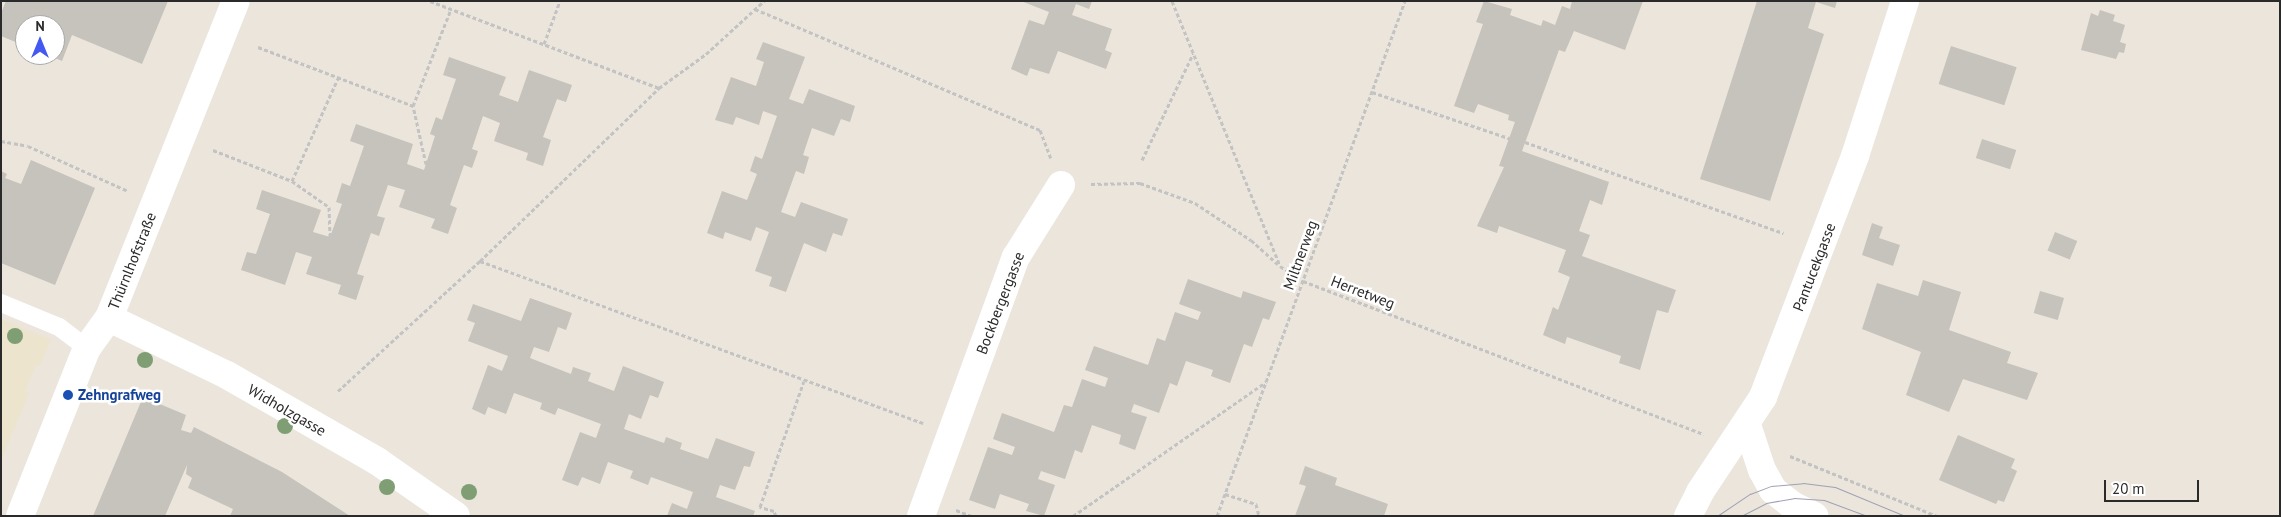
<!DOCTYPE html>
<html>
<head>
<meta charset="utf-8">
<style>
	body { margin:0 }
	#map { position:relative; width:2281px; height:517px; overflow:hidden; background:#ebe5dc; font-family:"PT Sans",sans-serif }
	div>[style] { position:absolute }
	[style*='--x'] { left:calc(var(--x)*1px); top:calc(var(--y)*1px); width:calc(var(--w)*1px); rotate:calc(var(--a)*1deg) }
	.education>* { inset:0; background:#ece4cc }
	.building>* { inset:0; background:#c6c2bc; transform-origin:0 0 }
	.path>* { height:3px; margin-top:-1.5px; transform-origin:0; background:repeating-linear-gradient(90deg,#c3c3c3 0 4px,transparent 0 6.5px) }
	.service>* { height:18px; margin:-9px; padding:0 9px; transform-origin:9px; border-radius:9px; background:#fff }
	.minor>* { height:28px; margin:-14px; padding:0 14px; transform-origin:14px; border-radius:14px; background:#fff }
	.tram>* { height:1px; margin:-0.5px; padding:0 0.5px; transform-origin:0.5px; border-radius:0.5px; background:#9fa1b3 }
	.trees>* { width:16px; height:16px; margin:-8px; border-radius:50%; background:#7f9e73 }
	.dots>* { width:14px; height:14px; translate:-50% -50%; box-sizing:border-box; border:2px solid #fff; border-radius:50% }
	span { translate:-50% -50%; white-space:nowrap; text-align:center; line-height:1.15; -webkit-text-stroke:5px #fff; paint-order:stroke }
	.street-label { font-size:15px; color:#2a2a2a }
	.transit-label { font-size:15px; color:#164399; font-weight:700 }
	.left { translate:0 -50%; text-align:left }
	.frame { position:absolute; inset:0; border:2px solid #2a2a2a; pointer-events:none }
	.north { position:absolute; left:15px; top:15px; width:50px; height:50px; box-sizing:border-box; background:#fff; border:1px solid #aaa; border-radius:50%; rotate:0deg; font-size:14px; font-weight:700; line-height:20px; text-align:center; color:#2a2a2a }
	.north::after { content:''; display:block; margin:auto; width:18px; height:22px; background:#4359f1; clip-path:polygon(50% 0,100% 100%,50% 72%,0 100%) }
	.scale { position:absolute; left:2104px; top:480px; width:95px; height:22px; box-sizing:border-box; border:2px solid #2a2a2a; border-top:0; padding-left:6px; font-size:15px; line-height:18px; white-space:nowrap; color:#2a2a2a; -webkit-text-stroke:4px #fff; paint-order:stroke }
</style>
</head>
<body>
<div id="map">
	<div class="education">
		<div style="clip-path:polygon(1px 319px,51px 340px,40px 366px,36px 365px,25px 391px,29px 393px,1px 461px)"></div>
	</div>
	<div class="building">
		<div style="clip-path:polygon(6px 1px,168px 1px,142px 64px,72px 35px,62px 61px,48px 55px,55px 55px,55px 25px,25px 25px,25px 46px,1px 36px,1px 13px)"></div>
		<div style="clip-path:polygon(1021px 1px,1092px 1px,1089px 9px,1076px 4px,1072px 15px,1112px 29px,1105px 50px,1112px 53px,1106px 69px,1058px 51px,1049px 74px,1030px 68px,1027px 76px,1011px 69px,1029px 20px,1044px 25px,1049px 12px)"></div>
		<div style="clip-path:polygon(1484px 1px,1512px 9px,1510px 15px,1541px 26px,1543px 20px,1555px 25px,1562px 6px,1570px 9px,1572px 1px,1643px 1px,1625px 50px,1574px 31px,1565px 52px,1559px 50px,1522px 151px,1609px 182px,1602px 205px,1590px 200px,1579px 231px,1590px 235px,1582px 256px,1676px 290px,1668px 313px,1657px 310px,1640px 370px,1619px 363px,1621px 356px,1567px 337px,1565px 344px,1543px 335px,1553px 307px,1558px 310px,1570px 277px,1558px 272px,1566px 250px,1499px 226px,1497px 233px,1477px 226px,1504px 167px,1499px 166px,1515px 122px,1508px 120px,1509px 115px,1478px 104px,1474px 113px,1454px 106px,1483px 24px,1476px 22px)"></div>
		<div style="clip-path:polygon(1757px 1px,1837px 1px,1835px 8px,1816px 2px,1808px 28px,1824px 34px,1770px 201px,1700px 179px)"></div>
		<div style="clip-path:polygon(2100px 10px,2115px 15px,2113px 21px,2125px 25px,2120px 42px,2126px 44px,2124px 53px,2119px 52px,2116px 59px,2081px 50px,2091px 13px,2098px 16px)"></div>
		<div style="clip-path:polygon(763px 42px,805px 57px,789px 99px,803px 104px,809px 89px,855px 106px,850px 122px,841px 119px,834px 136px,812px 128px,803px 155px,809px 157px,804px 174px,796px 171px,781px 212px,795px 217px,801px 202px,848px 219px,842px 236px,833px 233px,826px 252px,804px 243px,786px 292px,769px 286px,772px 277px,755px 271px,769px 232px,756px 227px,751px 241px,725px 232px,723px 239px,707px 233px,722px 191px,747px 200px,757px 174px,750px 171px,755px 156px,762px 159px,777px 116px,763px 111px,759px 125px,736px 117px,733px 125px,715px 120px,731px 77px,756px 86px,764px 62px,756px 59px)"></div>
		<div style="left:1951px;top:46px;width:69px;height:40px;rotate:18deg"></div>
		<div style="clip-path:polygon(449px 57px,506px 77px,499px 95px,518px 102px,529px 70px,572px 85px,566px 102px,557px 99px,543px 137px,551px 140px,543px 166px,526px 160px,528px 153px,494px 141px,500px 123px,483px 116px,472px 149px,478px 151px,472px 168px,464px 165px,450px 205px,457px 208px,448px 234px,431px 228px,435px 219px,399px 207px,405px 190px,388px 185px,377px 216px,385px 218px,379px 236px,371px 233px,357px 274px,364px 276px,356px 300px,338px 294px,341px 285px,306px 274px,312px 257px,296px 252px,285px 285px,241px 270px,247px 252px,256px 254px,270px 214px,256px 209px,262px 190px,321px 210px,313px 232px,330px 237px,342px 204px,336px 202px,342px 183px,350px 186px,364px 146px,350px 141px,356px 124px,413px 144px,407px 164px,424px 170px,435px 136px,430px 134px,436px 117px,442px 120px,456px 79px,443px 75px)"></div>
		<div style="left:1982px;top:139px;width:36px;height:20px;rotate:18deg"></div>
		<div style="clip-path:polygon(31px 160px,95px 188px,55px 285px,1px 263px,1px 171px,7px 174px,5px 178px,21px 184px)"></div>
		<div style="clip-path:polygon(1872px 223px,1883px 227px,1879px 238px,1900px 245px,1893px 266px,1862px 255px)"></div>
		<div style="left:2055px;top:232px;width:24px;height:20px;rotate:22deg"></div>
		<div style="clip-path:polygon(1188px 279px,1241px 298px,1243px 291px,1276px 302px,1269px 320px,1263px 318px,1252px 347px,1244px 344px,1230px 383px,1211px 376px,1213px 370px,1186px 361px,1177px 386px,1170px 383px,1159px 413px,1134px 404px,1131px 412px,1147px 417px,1135px 450px,1119px 444px,1121px 435px,1092px 425px,1082px 453px,1075px 450px,1065px 479px,1041px 471px,1038px 479px,1055px 485px,1044px 516px,1026px 511px,1029px 504px,1000px 494px,995px 509px,969px 500px,988px 447px,1012px 455px,1015px 447px,993px 439px,1002px 413px,1054px 432px,1064px 405px,1072px 407px,1082px 379px,1105px 387px,1108px 378px,1085px 370px,1094px 346px,1148px 365px,1157px 338px,1165px 341px,1175px 312px,1198px 320px,1201px 312px,1179px 304px)"></div>
		<div style="clip-path:polygon(1923px 280px,1961px 292px,1949px 330px,2011px 352px,2007px 363px,2038px 373px,2027px 400px,1963px 379px,1949px 412px,1906px 395px,1921px 352px,1862px 329px,1877px 283px,1918px 296px)"></div>
		<div style="left:2040px;top:291px;width:25px;height:23px;rotate:16deg"></div>
		<div style="clip-path:polygon(530px 298px,572px 313px,566px 330px,558px 327px,549px 352px,534px 347px,530px 358px,571px 374px,573px 367px,591px 373px,588px 381px,614px 391px,623px 366px,664px 382px,658px 398px,650px 395px,641px 419px,629px 414px,624px 429px,664px 443px,666px 437px,682px 443px,680px 449px,708px 459px,716px 438px,755px 452px,750px 467px,744px 466px,735px 490px,720px 485px,716px 497px,755px 511px,753px 516px,667px 516px,672px 503px,687px 509px,693px 492px,651px 477px,648px 485px,630px 478px,633px 471px,608px 462px,600px 484px,582px 477px,578px 486px,562px 480px,580px 432px,596px 438px,601px 424px,558px 408px,555px 415px,540px 409px,542px 403px,514px 393px,506px 414px,488px 407px,485px 415px,472px 409px,488px 365px,502px 371px,508px 356px,468px 341px,475px 323px,467px 320px,473px 304px,521px 321px)"></div>
		<div style="clip-path:polygon(143px 397px,186px 415px,181px 430px,191px 433px,194px 427px,282px 472px,350px 516px,230px 516px,233px 509px,188px 488px,192px 478px,186px 474px,187px 465px,165px 516px,93px 516px)"></div>
		<div style="clip-path:polygon(1958px 435px,2015px 459px,2011px 468px,2017px 471px,2004px 502px,1998px 500px,1996px 504px,1939px 480px)"></div>
		<div style="clip-path:polygon(1305px 466px,1337px 478px,1335px 485px,1388px 504px,1384px 516px,1295px 516px,1306px 486px,1299px 484px)"></div>
	</div>
	<div class="path">
		<div style="--x:430;--y:1;--w:245;--a:20.8"></div>
		<div style="--x:1172;--y:1;--w:286;--a:67.8"></div>
		<div style="--x:1280;--y:266;--w:27;--a:33"></div>
		<div style="--x:1303;--y:281;--w:429;--a:20.9"></div>
		<div style="--x:755;--y:9;--w:310;--a:23"></div>
		<div style="--x:1040;--y:130;--w:30;--a:69"></div>
		<div style="--x:544;--y:44;--w:46;--a:-69.6"></div>
		<div style="--x:258;--y:47;--w:166;--a:20.8"></div>
		<div style="--x:1372;--y:92;--w:145;--a:18.6"></div>
		<div style="--x:1;--y:141;--w:27;--a:10"></div>
		<div style="--x:28;--y:146;--w:110;--a:24.2"></div>
		<div style="--x:1525;--y:142;--w:274;--a:19.4"></div>
		<div style="--x:213;--y:150;--w:85;--a:21.4"></div>
		<div style="--x:292;--y:181;--w:113;--a:-65.9"></div>
		<div style="--x:1142;--y:160;--w:118;--a:-64.3"></div>
		<div style="--x:426;--y:164;--w:59;--a:-102.6"></div>
		<div style="--x:413;--y:106;--w:104;--a:-68.6"></div>
		<div style="--x:292;--y:181;--w:45;--a:35.1"></div>
		<div style="--x:329;--y:207;--w:30;--a:88"></div>
		<div style="--x:1091;--y:184;--w:49;--a:-1.2"></div>
		<div style="--x:1140;--y:183;--w:59;--a:20"></div>
		<div style="--x:1195;--y:203;--w:67;--a:33.5"></div>
		<div style="--x:1251;--y:240;--w:36;--a:42"></div>
		<div style="--x:480;--y:261;--w:472;--a:20.1"></div>
		<div style="--x:338;--y:391;--w:193;--a:-42.5"></div>
		<div style="--x:480;--y:261;--w:249;--a:-44"></div>
		<div style="--x:659;--y:88;--w:58;--a:-35.9"></div>
		<div style="--x:706;--y:54;--w:79;--a:-42.4"></div>
		<div style="--x:1790;--y:456;--w:159;--a:22.2"></div>
		<div style="--x:1225;--y:494;--w:33;--a:18"></div>
		<div style="--x:1256;--y:504;--w:12;--a:76"></div>
		<div style="--x:956;--y:510;--w:17;--a:21"></div>
		<div style="--x:776;--y:516;--w:5;--a:-112"></div>
		<div style="--x:774;--y:511;--w:15;--a:-164"></div>
		<div style="--x:760;--y:507;--w:133;--a:-70.8"></div>
		<div style="--x:1073;--y:516;--w:235;--a:-34.8"></div>
		<div style="--x:1217;--y:516;--w:548;--a:-69.95"></div>
	</div>
	<div class="service">
		<div style="--x:1;--y:303;--w:63;--a:22.5"></div>
		<div style="--x:59;--y:327;--w:35;--a:37"></div>
	</div>
	<div class="minor">
		<div style="--x:109;--y:318;--w:131;--a:25.8"></div>
		<div style="--x:227;--y:375;--w:173;--a:29.8"></div>
		<div style="--x:377;--y:461;--w:96;--a:34.8"></div>
		<div style="--x:1747;--y:425;--w:47;--a:71.6"></div>
		<div style="--x:1762;--y:470;--w:23;--a:61"></div>
		<div style="--x:1773;--y:490;--w:24;--a:38"></div>
		<div style="--x:1792;--y:505;--w:25;--a:26"></div>
		<div style="--x:20;--y:516;--w:181;--a:-68.3"></div>
		<div style="--x:87;--y:348;--w:37;--a:-54"></div>
		<div style="--x:109;--y:318;--w:341;--a:-68.2"></div>
		<div style="--x:921;--y:516;--w:276;--a:-69.9"></div>
		<div style="--x:1016;--y:257;--w:85;--a:-58"></div>
		<div style="--x:1688;--y:516;--w:27;--a:-63"></div>
		<div style="--x:1700;--y:492;--w:114;--a:-56.4"></div>
		<div style="--x:1763;--y:397;--w:258;--a:-69.1"></div>
		<div style="--x:1855;--y:156;--w:163;--a:-72.1"></div>
	</div>
	<div class="tram">
		<div style="--x:1717;--y:516;--w:40;--a:-34"></div>
		<div style="--x:1750;--y:494;--w:22;--a:-21"></div>
		<div style="--x:1771;--y:486;--w:32;--a:-5"></div>
		<div style="--x:1803;--y:483;--w:32;--a:7"></div>
		<div style="--x:1835;--y:487;--w:76;--a:22.5"></div>
		<div style="--x:1741;--y:516;--w:28;--a:-27"></div>
		<div style="--x:1766;--y:503;--w:28;--a:-10"></div>
		<div style="--x:1794;--y:498;--w:30;--a:4"></div>
		<div style="--x:1824;--y:500;--w:46;--a:20.4"></div>
	</div>
	<div class="trees">
		<div style="left:15px;top:336px"></div>
		<div style="left:145px;top:360px"></div>
		<div style="left:285px;top:426px"></div>
		<div style="left:387px;top:487px"></div>
		<div style="left:469px;top:492px"></div>
	</div>
	<div class="dots">
		<div style="left:68px;top:395px;background:#1a4fb4"></div>
	</div>
	<div class="street-label">
		<span style="left:1300px;top:255px;rotate:-70deg">Miltnerweg</span>
		<span style="left:132px;top:261px;rotate:-68deg">Thürnlhofstraße</span>
		<span style="left:1814px;top:267px;rotate:-69deg">Pantucekgasse</span>
		<span style="left:1363px;top:292px;rotate:21deg">Herretweg</span>
		<span style="left:1000px;top:303px;rotate:-69deg">Bockbergergasse</span>
		<span style="left:287px;top:410px;rotate:30deg">Widholzgasse</span>
	</div>
	<div class="transit-label">
		<span class="left" style="left:78px;top:395px">Zehngrafweg</span>
	</div>
	<div class="frame"></div>
	<div class="north">N</div>
	<div class="scale">20 m</div>
</div>
</body>
</html>
